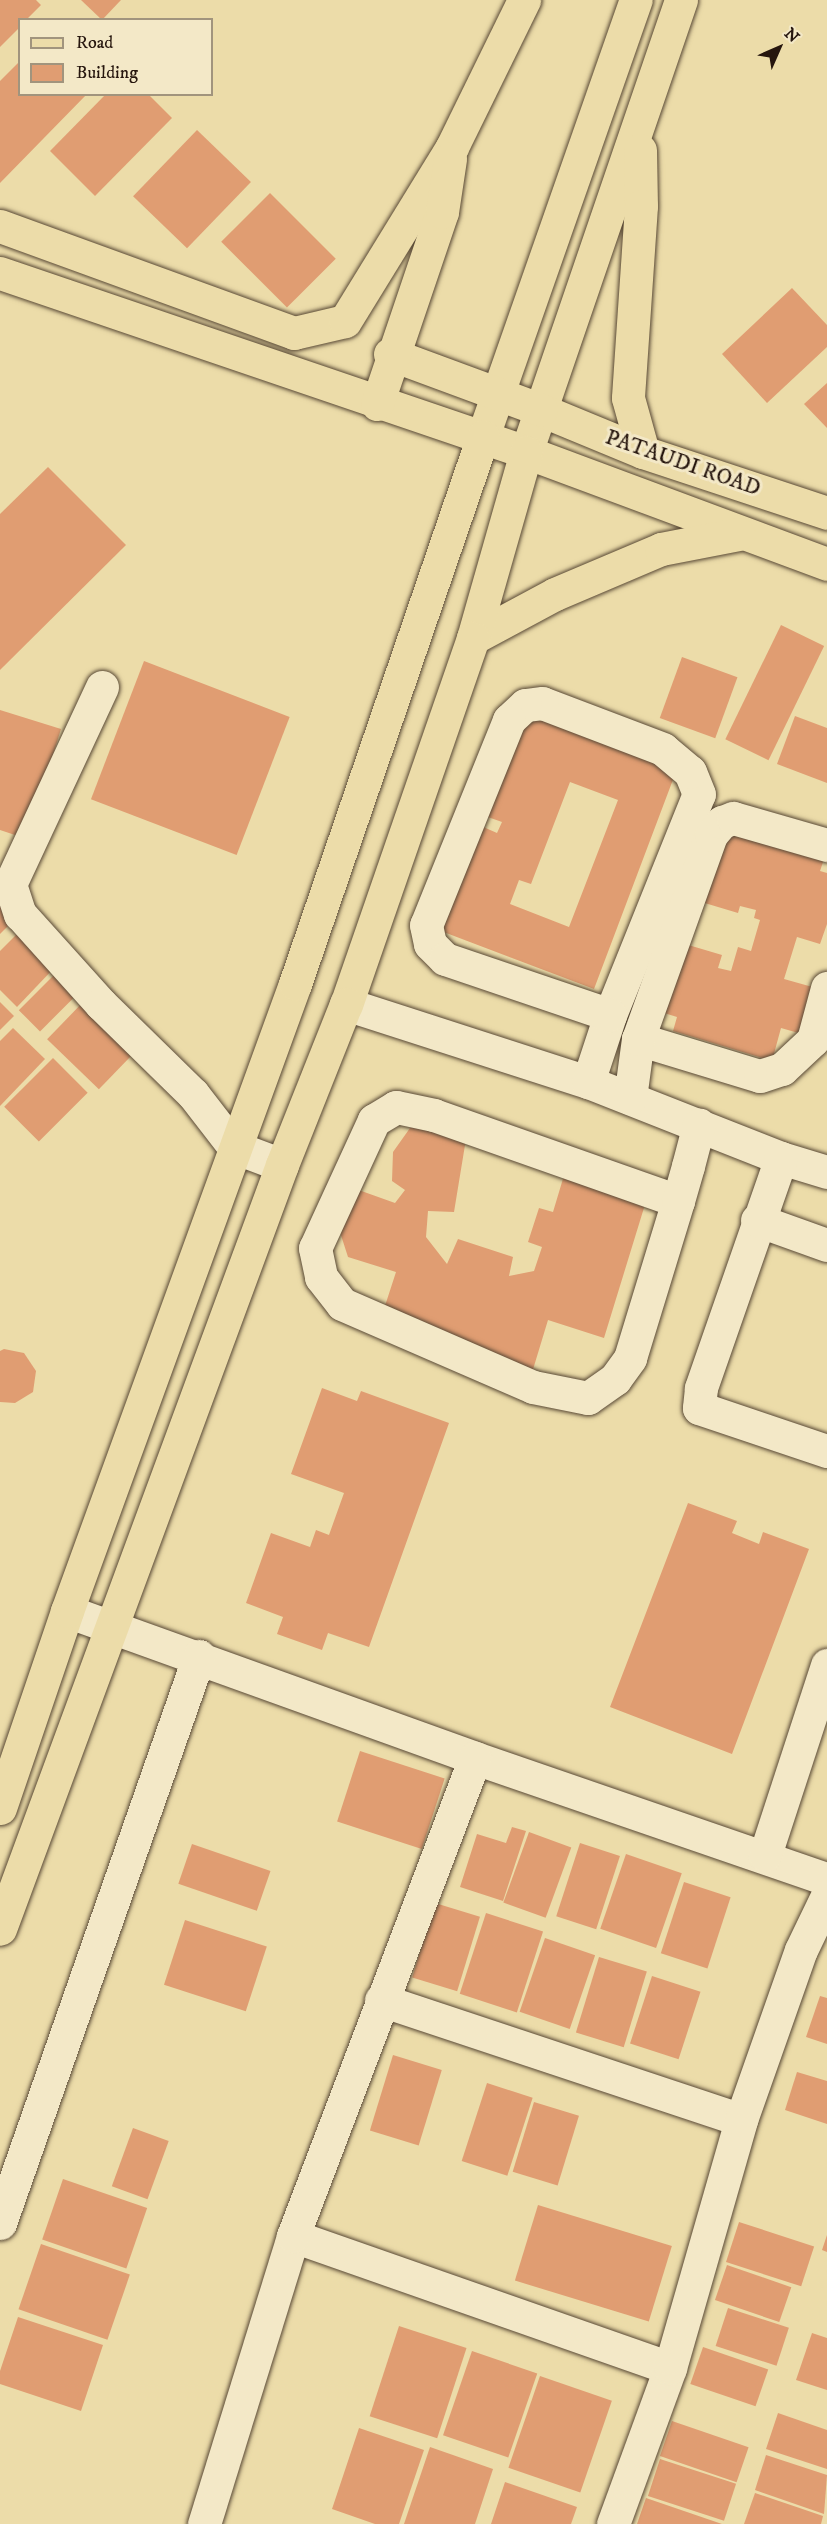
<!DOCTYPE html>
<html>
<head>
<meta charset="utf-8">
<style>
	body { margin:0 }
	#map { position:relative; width:827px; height:2524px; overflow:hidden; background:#ecdca9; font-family:"IM FELL DW Pica",serif }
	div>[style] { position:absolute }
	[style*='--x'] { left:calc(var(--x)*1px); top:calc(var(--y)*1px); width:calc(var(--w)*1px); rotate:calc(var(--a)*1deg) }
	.building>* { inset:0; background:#e09d72; transform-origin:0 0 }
	.roads { filter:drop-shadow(0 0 2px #584835) drop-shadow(0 0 2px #584835) }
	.minor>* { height:33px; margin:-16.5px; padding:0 16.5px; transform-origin:16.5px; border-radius:16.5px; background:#f3e8c7 }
	.major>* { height:33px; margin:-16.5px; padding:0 16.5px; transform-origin:16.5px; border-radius:16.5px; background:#ecdca9 }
	.highway>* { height:33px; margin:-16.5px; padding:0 16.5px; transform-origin:16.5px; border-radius:16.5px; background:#ecdca9 }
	span { translate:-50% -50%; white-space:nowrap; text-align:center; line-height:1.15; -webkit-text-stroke:6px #f3e8c7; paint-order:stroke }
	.street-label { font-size:22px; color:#26160e }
	.legend { position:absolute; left:18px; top:18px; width:195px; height:78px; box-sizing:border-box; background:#f3e8c7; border:2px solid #a1947d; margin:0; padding:8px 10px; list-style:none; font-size:18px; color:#26160e }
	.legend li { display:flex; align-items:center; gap:12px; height:30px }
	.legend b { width:30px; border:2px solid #a1947d }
	.north { position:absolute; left:749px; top:18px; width:60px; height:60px; -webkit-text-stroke:4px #f3e8c7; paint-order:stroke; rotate:45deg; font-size:16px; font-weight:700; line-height:24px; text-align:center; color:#26160e }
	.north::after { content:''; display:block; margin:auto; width:21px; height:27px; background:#26160e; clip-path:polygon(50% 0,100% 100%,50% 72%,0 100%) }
</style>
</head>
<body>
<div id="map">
	<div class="building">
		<div style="clip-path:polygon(0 0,36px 0,41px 5px,26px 20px,20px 20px,20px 27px,0 47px)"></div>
		<div style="clip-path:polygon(81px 0,121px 0,102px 20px)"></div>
		<div style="clip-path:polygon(20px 61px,20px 94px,87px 94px,0 183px,0 81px)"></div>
		<div style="clip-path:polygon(106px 94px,148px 94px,172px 118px,95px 196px,50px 151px)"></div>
		<div style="left:197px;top:130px;width:75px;height:92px;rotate:44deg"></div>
		<div style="left:270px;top:193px;width:93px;height:69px;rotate:45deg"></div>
		<div style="clip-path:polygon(792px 288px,827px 325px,827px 347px,767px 403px,722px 354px)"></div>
		<div style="clip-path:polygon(827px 383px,827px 428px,804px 404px)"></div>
		<div style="clip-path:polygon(48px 467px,126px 545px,0 670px,0 514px)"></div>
		<div style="left:781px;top:625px;width:48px;height:127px;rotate:26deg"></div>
		<div style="left:682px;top:657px;width:59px;height:65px;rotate:20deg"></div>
		<div style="left:144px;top:661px;width:156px;height:148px;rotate:21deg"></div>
		<div style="clip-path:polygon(0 710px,61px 729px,27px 839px,0 830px)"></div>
		<div style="clip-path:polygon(evenodd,525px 710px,677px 769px,594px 989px,441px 931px,481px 826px,497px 833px,502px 822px,485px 816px,525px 710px,570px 782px,618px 800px,569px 927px,510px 904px,519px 880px,531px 884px,570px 782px)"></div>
		<div style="clip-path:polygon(795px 716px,827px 728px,827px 783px,777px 764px)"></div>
		<div style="clip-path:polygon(748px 831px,826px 853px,820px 871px,827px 873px,827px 924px,820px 944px,797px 937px,784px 979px,816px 988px,802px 1034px,781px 1028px,772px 1061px,673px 1031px,677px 1017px,661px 1012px,685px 944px,722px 955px,718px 968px,731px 971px,738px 947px,751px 951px,760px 920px,754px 918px,756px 910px,740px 906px,738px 913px,698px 901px,724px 833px,746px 839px)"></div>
		<div style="clip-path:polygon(0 896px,19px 915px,0 934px)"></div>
		<div style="clip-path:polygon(20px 931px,56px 966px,17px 1007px,0 990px,0 951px)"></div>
		<div style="left:57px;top:972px;width:30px;height:54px;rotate:45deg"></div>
		<div style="left:86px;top:999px;width:72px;height:56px;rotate:44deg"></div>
		<div style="clip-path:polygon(0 1002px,14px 1016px,0 1030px)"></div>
		<div style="clip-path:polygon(13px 1028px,45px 1059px,0 1106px,0 1041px)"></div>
		<div style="left:53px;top:1058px;width:49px;height:69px;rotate:45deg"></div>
		<div style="clip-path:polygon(415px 1121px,466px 1139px,454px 1212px,428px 1211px,426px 1237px,447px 1264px,458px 1239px,513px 1257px,509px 1276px,534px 1271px,542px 1247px,528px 1242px,539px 1208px,553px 1212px,565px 1172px,647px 1198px,604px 1338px,548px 1320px,531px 1376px,383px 1312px,396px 1272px,348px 1257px,338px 1226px,353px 1188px,395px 1203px,405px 1190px,392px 1181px,393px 1152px)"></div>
		<div style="clip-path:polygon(4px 1349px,24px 1353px,36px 1371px,33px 1392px,15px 1403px,0 1402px,0 1351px)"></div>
		<div style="clip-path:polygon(322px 1388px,357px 1401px,361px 1391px,449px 1423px,369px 1647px,328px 1633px,322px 1650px,277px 1634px,283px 1617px,246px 1603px,271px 1533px,310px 1547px,316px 1530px,329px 1535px,344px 1493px,291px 1474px)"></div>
		<div style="clip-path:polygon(688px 1503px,737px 1521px,732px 1533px,759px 1544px,763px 1532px,809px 1549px,732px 1754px,610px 1707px)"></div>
		<div style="left:360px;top:1751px;width:89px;height:74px;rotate:18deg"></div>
		<div style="clip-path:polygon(512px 1827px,526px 1831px,503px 1901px,460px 1887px,477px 1834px,506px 1843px)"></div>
		<div style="left:529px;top:1832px;width:45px;height:75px;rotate:20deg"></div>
		<div style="left:580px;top:1843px;width:42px;height:77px;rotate:18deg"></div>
		<div style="left:192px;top:1844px;width:83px;height:42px;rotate:19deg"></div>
		<div style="left:626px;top:1854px;width:59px;height:79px;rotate:19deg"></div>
		<div style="left:684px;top:1882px;width:49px;height:75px;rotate:18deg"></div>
		<div style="left:435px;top:1903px;width:47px;height:78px;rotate:17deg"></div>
		<div style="left:486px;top:1913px;width:60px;height:85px;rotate:18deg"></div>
		<div style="left:185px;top:1920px;width:86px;height:68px;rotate:18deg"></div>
		<div style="left:545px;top:1938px;width:53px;height:78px;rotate:19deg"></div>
		<div style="left:599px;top:1957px;width:50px;height:79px;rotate:17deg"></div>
		<div style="left:652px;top:1976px;width:51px;height:71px;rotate:18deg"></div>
		<div style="clip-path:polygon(820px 1996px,827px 1998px,827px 2044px,806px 2037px)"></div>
		<div style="left:393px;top:2055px;width:51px;height:79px;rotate:17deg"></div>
		<div style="clip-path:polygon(797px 2072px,827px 2081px,827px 2124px,785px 2110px)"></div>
		<div style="left:487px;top:2083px;width:48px;height:82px;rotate:18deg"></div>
		<div style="left:534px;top:2102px;width:47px;height:73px;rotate:17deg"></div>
		<div style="left:133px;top:2128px;width:38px;height:62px;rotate:20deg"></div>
		<div style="left:63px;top:2179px;width:89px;height:64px;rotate:19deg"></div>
		<div style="left:538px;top:2205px;width:140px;height:79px;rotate:17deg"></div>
		<div style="left:739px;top:2222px;width:79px;height:42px;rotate:18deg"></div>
		<div style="clip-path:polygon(827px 2235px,827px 2252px,822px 2250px)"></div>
		<div style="left:41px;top:2244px;width:94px;height:69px;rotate:19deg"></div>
		<div style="left:727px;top:2265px;width:68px;height:37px;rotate:19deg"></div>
		<div style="left:728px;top:2308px;width:64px;height:40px;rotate:18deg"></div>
		<div style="clip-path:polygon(18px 2317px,103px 2345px,81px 2411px,0 2384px,0 2371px)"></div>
		<div style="left:399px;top:2326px;width:71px;height:95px;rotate:18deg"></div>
		<div style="clip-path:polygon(812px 2333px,827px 2338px,827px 2390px,796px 2380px)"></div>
		<div style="left:703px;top:2347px;width:69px;height:39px;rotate:19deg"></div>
		<div style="left:472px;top:2351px;width:69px;height:89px;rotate:19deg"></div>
		<div style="left:540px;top:2376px;width:76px;height:97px;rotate:19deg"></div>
		<div style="clip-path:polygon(778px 2413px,827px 2430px,827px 2469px,766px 2449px)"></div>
		<div style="left:672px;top:2421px;width:81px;height:37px;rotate:19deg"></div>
		<div style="clip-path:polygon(359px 2428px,424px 2450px,399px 2524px,375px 2524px,332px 2509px)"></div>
		<div style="clip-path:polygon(430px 2447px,493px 2469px,475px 2524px,404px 2524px)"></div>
		<div style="clip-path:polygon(766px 2455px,827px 2475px,824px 2514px,755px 2490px)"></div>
		<div style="left:660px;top:2459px;width:80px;height:39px;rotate:18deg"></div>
		<div style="clip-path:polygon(505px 2482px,577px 2507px,571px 2524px,491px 2524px)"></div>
		<div style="clip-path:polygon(755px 2493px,823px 2516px,821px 2524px,744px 2524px)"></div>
		<div style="clip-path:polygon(646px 2498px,722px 2524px,637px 2524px)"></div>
	</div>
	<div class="roads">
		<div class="minor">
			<div style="--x:102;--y:687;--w:217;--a:115"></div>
			<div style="--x:10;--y:884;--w:32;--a:72"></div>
			<div style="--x:20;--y:914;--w:121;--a:48"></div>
			<div style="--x:101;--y:1004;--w:129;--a:44.4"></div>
			<div style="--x:193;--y:1094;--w:67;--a:52.3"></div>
			<div style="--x:234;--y:1147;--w:51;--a:20.6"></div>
			<div style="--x:346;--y:1004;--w:254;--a:17.9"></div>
			<div style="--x:588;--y:1082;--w:207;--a:21.5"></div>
			<div style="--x:781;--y:1158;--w:48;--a:16.9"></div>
			<div style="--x:638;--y:1039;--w:127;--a:16.9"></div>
			<div style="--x:760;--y:1076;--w:23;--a:-18"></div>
			<div style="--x:782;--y:1069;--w:42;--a:-43.1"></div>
			<div style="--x:813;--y:1040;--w:54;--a:-74.9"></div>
			<div style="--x:588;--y:1082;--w:71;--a:-71.8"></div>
			<div style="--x:610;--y:1015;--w:238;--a:-68.1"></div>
			<div style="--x:699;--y:794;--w:24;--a:-112"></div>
			<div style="--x:690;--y:772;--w:35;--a:-140"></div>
			<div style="--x:663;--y:749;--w:129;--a:-159.2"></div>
			<div style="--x:542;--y:703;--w:17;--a:173"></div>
			<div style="--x:525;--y:705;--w:22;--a:137"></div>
			<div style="--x:509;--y:720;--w:221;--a:112"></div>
			<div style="--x:426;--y:925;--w:19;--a:78"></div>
			<div style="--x:430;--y:944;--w:21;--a:45"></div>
			<div style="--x:445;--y:959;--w:174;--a:18.7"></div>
			<div style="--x:630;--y:1098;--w:60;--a:-82.3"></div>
			<div style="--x:638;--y:1039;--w:217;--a:-70.3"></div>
			<div style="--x:711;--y:835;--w:17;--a:-50"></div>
			<div style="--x:722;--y:822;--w:12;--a:-20"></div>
			<div style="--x:733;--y:818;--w:98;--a:16"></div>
			<div style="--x:781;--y:1158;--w:244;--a:109.2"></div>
			<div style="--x:701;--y:1388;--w:20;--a:96"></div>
			<div style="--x:699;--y:1408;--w:135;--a:18.6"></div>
			<div style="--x:678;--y:1201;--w:259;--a:-160.6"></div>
			<div style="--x:434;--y:1115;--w:39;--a:-168"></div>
			<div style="--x:396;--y:1107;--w:26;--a:149"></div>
			<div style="--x:374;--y:1120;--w:141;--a:114.7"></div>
			<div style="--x:315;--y:1248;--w:30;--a:78"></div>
			<div style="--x:321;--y:1277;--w:34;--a:52"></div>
			<div style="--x:342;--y:1304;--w:208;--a:23.5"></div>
			<div style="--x:533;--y:1387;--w:56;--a:11.3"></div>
			<div style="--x:588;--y:1398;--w:33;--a:-35"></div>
			<div style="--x:615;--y:1379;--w:26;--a:-54"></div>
			<div style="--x:630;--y:1358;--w:164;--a:-73"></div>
			<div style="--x:678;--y:1201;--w:36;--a:-74"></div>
			<div style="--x:688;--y:1166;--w:43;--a:-75.3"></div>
			<div style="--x:757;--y:1220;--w:74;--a:19.7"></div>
			<div style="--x:67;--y:1611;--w:434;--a:19.8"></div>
			<div style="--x:475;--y:1758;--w:372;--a:19"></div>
			<div style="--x:765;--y:1855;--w:200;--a:-71.9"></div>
			<div style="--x:381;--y:2000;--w:379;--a:18.4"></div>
			<div style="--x:0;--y:2223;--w:601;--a:-70.66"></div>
			<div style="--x:293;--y:2236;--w:399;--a:19.3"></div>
			<div style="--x:204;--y:2524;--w:301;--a:-72.8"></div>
			<div style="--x:293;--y:2236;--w:511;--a:-69.16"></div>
			<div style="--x:613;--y:2524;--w:166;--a:-69.9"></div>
			<div style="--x:670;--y:2368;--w:258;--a:-74"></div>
			<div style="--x:741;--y:2120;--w:180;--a:-70.6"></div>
			<div style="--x:801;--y:1950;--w:60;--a:-64.3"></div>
		</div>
		<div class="major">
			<div style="--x:681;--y:0;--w:478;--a:108.9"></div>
			<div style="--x:526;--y:452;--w:321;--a:20.4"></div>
			<div style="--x:640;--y:150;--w:56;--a:89"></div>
			<div style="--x:641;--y:206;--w:192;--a:93.9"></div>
			<div style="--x:628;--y:398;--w:56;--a:74.5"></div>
			<div style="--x:541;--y:410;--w:110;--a:22.4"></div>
			<div style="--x:643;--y:452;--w:194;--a:18.3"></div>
			<div style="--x:483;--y:436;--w:462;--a:-70.7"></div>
			<div style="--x:473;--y:638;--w:93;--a:-28.2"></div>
			<div style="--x:555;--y:594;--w:115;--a:-23"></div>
			<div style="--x:661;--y:549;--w:79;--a:-10.9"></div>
		</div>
		<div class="highway">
			<div style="--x:0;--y:226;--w:313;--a:20"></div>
			<div style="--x:294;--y:333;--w:52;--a:-13.2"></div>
			<div style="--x:345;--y:321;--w:204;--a:-58.4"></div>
			<div style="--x:452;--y:147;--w:164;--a:-63.9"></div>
			<div style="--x:0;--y:273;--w:556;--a:18.79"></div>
			<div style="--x:526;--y:452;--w:193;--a:105.9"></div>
			<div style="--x:473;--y:638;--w:387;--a:109.1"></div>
			<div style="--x:346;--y:1004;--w:173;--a:111.7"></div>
			<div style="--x:282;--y:1165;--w:814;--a:110.26"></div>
			<div style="--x:390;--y:354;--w:161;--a:20.3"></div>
			<div style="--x:377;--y:404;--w:203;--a:-71.3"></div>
			<div style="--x:442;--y:212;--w:54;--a:-81.4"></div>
			<div style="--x:0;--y:1808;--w:208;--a:-71.2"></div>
			<div style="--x:67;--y:1611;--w:667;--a:-70.02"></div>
			<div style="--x:295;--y:984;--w:579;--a:-71.06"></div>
		</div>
	</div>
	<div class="street-label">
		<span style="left:683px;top:463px;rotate:19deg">PATAUDI ROAD</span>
	</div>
	<ul class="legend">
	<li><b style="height:8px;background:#ecdca9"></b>Road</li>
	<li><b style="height:16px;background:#e09d72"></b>Building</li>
	</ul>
	<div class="north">N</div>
</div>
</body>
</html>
